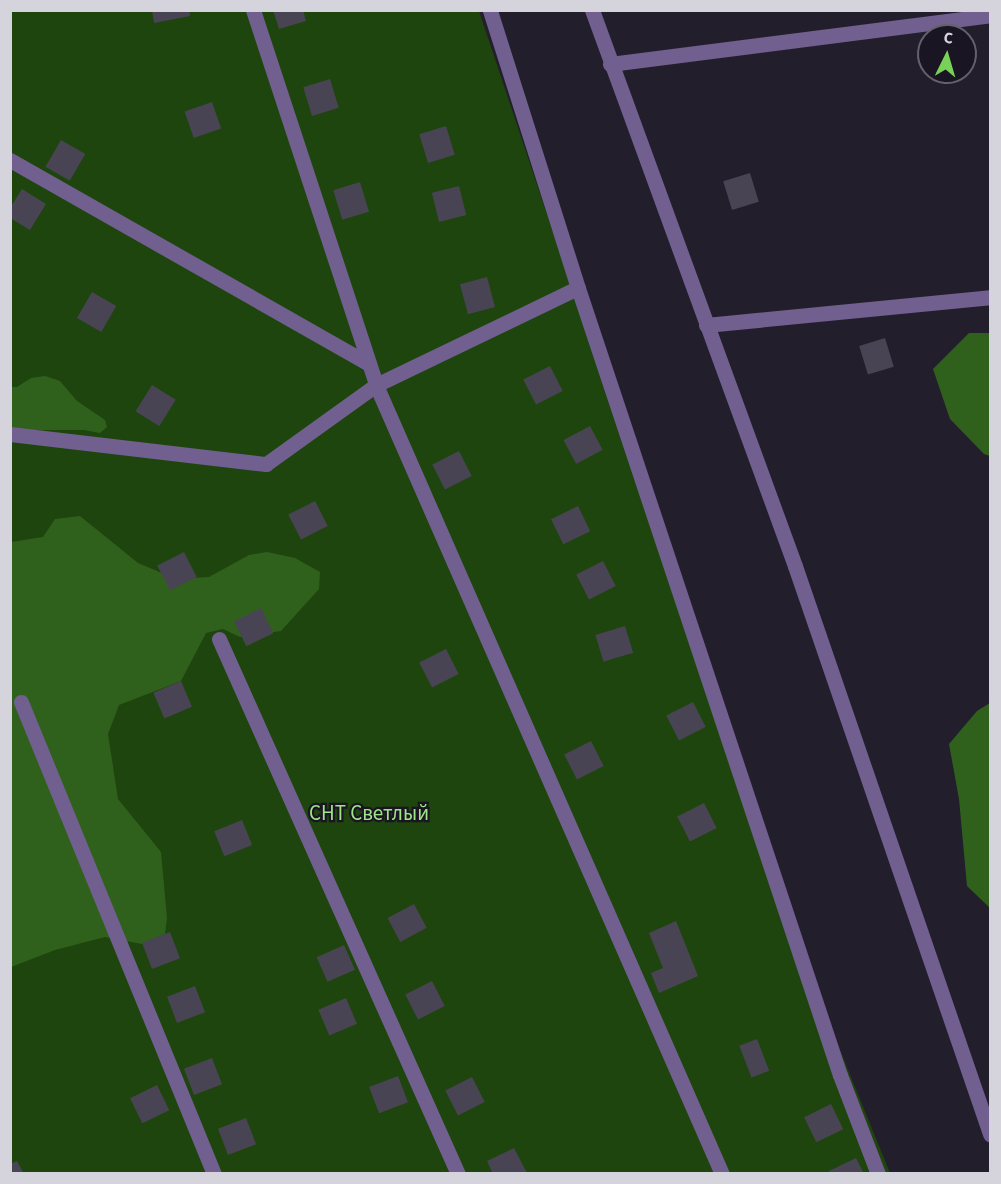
<!DOCTYPE html>
<html>
<head>
<meta charset="utf-8">
<style>
	body { margin:0 }
	#map { position:relative; width:1001px; height:1184px; overflow:hidden; background:#231e2c; font-family:"Source Sans 3",sans-serif }
	div>[style] { position:absolute }
	[style*='--x'] { left:calc(var(--x)*1px); top:calc(var(--y)*1px); width:calc(var(--w)*1px); rotate:calc(var(--a)*1deg) }
	.green>* { inset:0; background:#1e450d }
	.forest>* { inset:0; background:#30611c }
	.building>* { inset:0; background:#494454; transform-origin:0 0 }
	.minor>* { height:15px; margin:-7.5px; padding:0 7.5px; transform-origin:7.5px; border-radius:7.5px; background:#705f8f }
	span { translate:-50% -50%; white-space:nowrap; text-align:center; line-height:1.15; -webkit-text-stroke:4.5px #1a1522; paint-order:stroke }
	.park-label { font-size:21px; color:#9fe487 }
	.frame { position:absolute; inset:0; border:12px solid #d5d3dc; pointer-events:none }
	.north { position:absolute; left:917px; top:24px; width:60px; height:60px; box-sizing:border-box; background:#1a1522; border:2px solid #65616c; border-radius:50%; rotate:5deg; font-size:16px; font-weight:700; line-height:24px; text-align:center; color:#d5d3dc }
	.north::after { content:''; display:block; margin:auto; width:21px; height:27px; background:#79d157; clip-path:polygon(50% 0,100% 100%,50% 72%,0 100%) }
</style>
</head>
<body>
<div id="map">
	<div class="green">
		<div style="clip-path:polygon(10px 11px,479px 11px,763px 861px,890px 1173px,11px 1173px)"></div>
	</div>
	<div class="forest">
		<div style="clip-path:polygon(969px 333px,990px 333px,990px 456px,984px 454px,950px 419px,933px 369px)"></div>
		<div style="clip-path:polygon(45px 376px,60px 381px,77px 401px,105px 420px,107px 427px,100px 433px,84px 430px,11px 430px,10px 387px,17px 387px,31px 378px)"></div>
		<div style="clip-path:polygon(80px 516px,138px 563px,176px 579px,209px 577px,249px 555px,267px 552px,295px 558px,320px 572px,319px 589px,281px 631px,240px 637px,223px 629px,206px 633px,181px 681px,119px 705px,108px 734px,118px 799px,161px 852px,167px 918px,165px 934px,142px 944px,105px 937px,55px 950px,11px 967px,11px 542px,43px 537px,55px 519px)"></div>
		<div style="clip-path:polygon(990px 703px,990px 908px,967px 886px,959px 799px,949px 744px,977px 711px)"></div>
	</div>
	<div class="building">
		<div style="clip-path:polygon(152px 10px,189px 10px,190px 16px,154px 23px)"></div>
		<div style="clip-path:polygon(273px 10px,303px 10px,306px 21px,279px 29px)"></div>
		<div style="left:330px;top:79px;width:30px;height:28px;rotate:73deg"></div>
		<div style="left:212px;top:102px;width:28px;height:29px;rotate:71deg"></div>
		<div style="left:446px;top:126px;width:30px;height:28px;rotate:73deg"></div>
		<div style="left:61px;top:140px;width:28px;height:31px;rotate:30deg"></div>
		<div style="left:750px;top:173px;width:30px;height:28px;rotate:73deg"></div>
		<div style="left:360px;top:182px;width:31px;height:28px;rotate:73deg"></div>
		<div style="left:459px;top:186px;width:30px;height:28px;rotate:76deg"></div>
		<div style="clip-path:polygon(22px 189px,46px 204px,30px 230px,10px 218px,10px 208px)"></div>
		<div style="left:487px;top:277px;width:31px;height:28px;rotate:75deg"></div>
		<div style="left:92px;top:292px;width:28px;height:30px;rotate:30deg"></div>
		<div style="left:885px;top:338px;width:30px;height:27px;rotate:73deg"></div>
		<div style="left:550px;top:366px;width:28px;height:30px;rotate:63deg"></div>
		<div style="left:152px;top:385px;width:28px;height:31px;rotate:32deg"></div>
		<div style="left:590px;top:426px;width:27px;height:30px;rotate:62deg"></div>
		<div style="left:459px;top:451px;width:28px;height:30px;rotate:63deg"></div>
		<div style="left:315px;top:501px;width:28px;height:30px;rotate:63deg"></div>
		<div style="left:578px;top:506px;width:28px;height:30px;rotate:64deg"></div>
		<div style="left:184px;top:552px;width:28px;height:30px;rotate:63deg"></div>
		<div style="left:603px;top:561px;width:28px;height:30px;rotate:63deg"></div>
		<div style="left:261px;top:608px;width:28px;height:30px;rotate:64deg"></div>
		<div style="left:625px;top:626px;width:28px;height:31px;rotate:73deg"></div>
		<div style="left:446px;top:649px;width:28px;height:30px;rotate:63deg"></div>
		<div style="left:181px;top:681px;width:28px;height:30px;rotate:67deg"></div>
		<div style="left:693px;top:702px;width:28px;height:30px;rotate:63deg"></div>
		<div style="left:591px;top:741px;width:28px;height:30px;rotate:63deg"></div>
		<div style="left:704px;top:803px;width:28px;height:30px;rotate:63deg"></div>
		<div style="left:242px;top:820px;width:27px;height:30px;rotate:68deg"></div>
		<div style="left:414px;top:904px;width:27px;height:30px;rotate:62deg"></div>
		<div style="clip-path:polygon(676px 921px,698px 976px,659px 993px,651px 973px,663px 968px,649px 933px)"></div>
		<div style="left:170px;top:932px;width:28px;height:30px;rotate:69deg"></div>
		<div style="left:344px;top:945px;width:27px;height:30px;rotate:66deg"></div>
		<div style="left:432px;top:981px;width:28px;height:30px;rotate:63deg"></div>
		<div style="left:195px;top:986px;width:28px;height:30px;rotate:69deg"></div>
		<div style="left:346px;top:998px;width:28px;height:30px;rotate:67deg"></div>
		<div style="left:757px;top:1039px;width:34px;height:19px;rotate:69deg"></div>
		<div style="left:212px;top:1058px;width:28px;height:30px;rotate:69deg"></div>
		<div style="left:398px;top:1076px;width:28px;height:31px;rotate:69deg"></div>
		<div style="left:472px;top:1077px;width:28px;height:30px;rotate:63deg"></div>
		<div style="left:157px;top:1085px;width:28px;height:30px;rotate:64deg"></div>
		<div style="left:831px;top:1104px;width:28px;height:30px;rotate:64deg"></div>
		<div style="left:246px;top:1118px;width:28px;height:30px;rotate:69deg"></div>
		<div style="clip-path:polygon(514px 1148px,527px 1173px,493px 1174px,487px 1161px)"></div>
		<div style="clip-path:polygon(856px 1158px,864px 1174px,830px 1174px,829px 1171px)"></div>
		<div style="clip-path:polygon(17px 1161px,24px 1174px,10px 1174px,10px 1164px)"></div>
	</div>
	<div class="minor">
		<div style="--x:253;--y:10;--w:395;--a:71.8"></div>
		<div style="--x:376;--y:385;--w:862;--a:66.32"></div>
		<div style="--x:592;--y:10;--w:592;--a:69.94"></div>
		<div style="--x:795;--y:566;--w:601;--a:71.05"></div>
		<div style="--x:610;--y:64;--w:383;--a:-7.3"></div>
		<div style="--x:10;--y:160;--w:413;--a:29.6"></div>
		<div style="--x:578;--y:288;--w:829;--a:71.59"></div>
		<div style="--x:840;--y:1075;--w:106;--a:69"></div>
		<div style="--x:706;--y:325;--w:285;--a:-5.6"></div>
		<div style="--x:10;--y:434;--w:258;--a:6.7"></div>
		<div style="--x:266;--y:464;--w:135;--a:-35.7"></div>
		<div style="--x:376;--y:385;--w:224;--a:-25.7"></div>
		<div style="--x:578;--y:288;--w:292;--a:-107.6"></div>
		<div style="--x:219;--y:639;--w:586;--a:65.93"></div>
		<div style="--x:21;--y:702;--w:510;--a:67.76"></div>
	</div>
	<div class="park-label">
		<span style="left:369px;top:813px">СНТ Светлый</span>
	</div>
	<div class="frame"></div>
	<div class="north">С</div>
</div>
</body>
</html>
